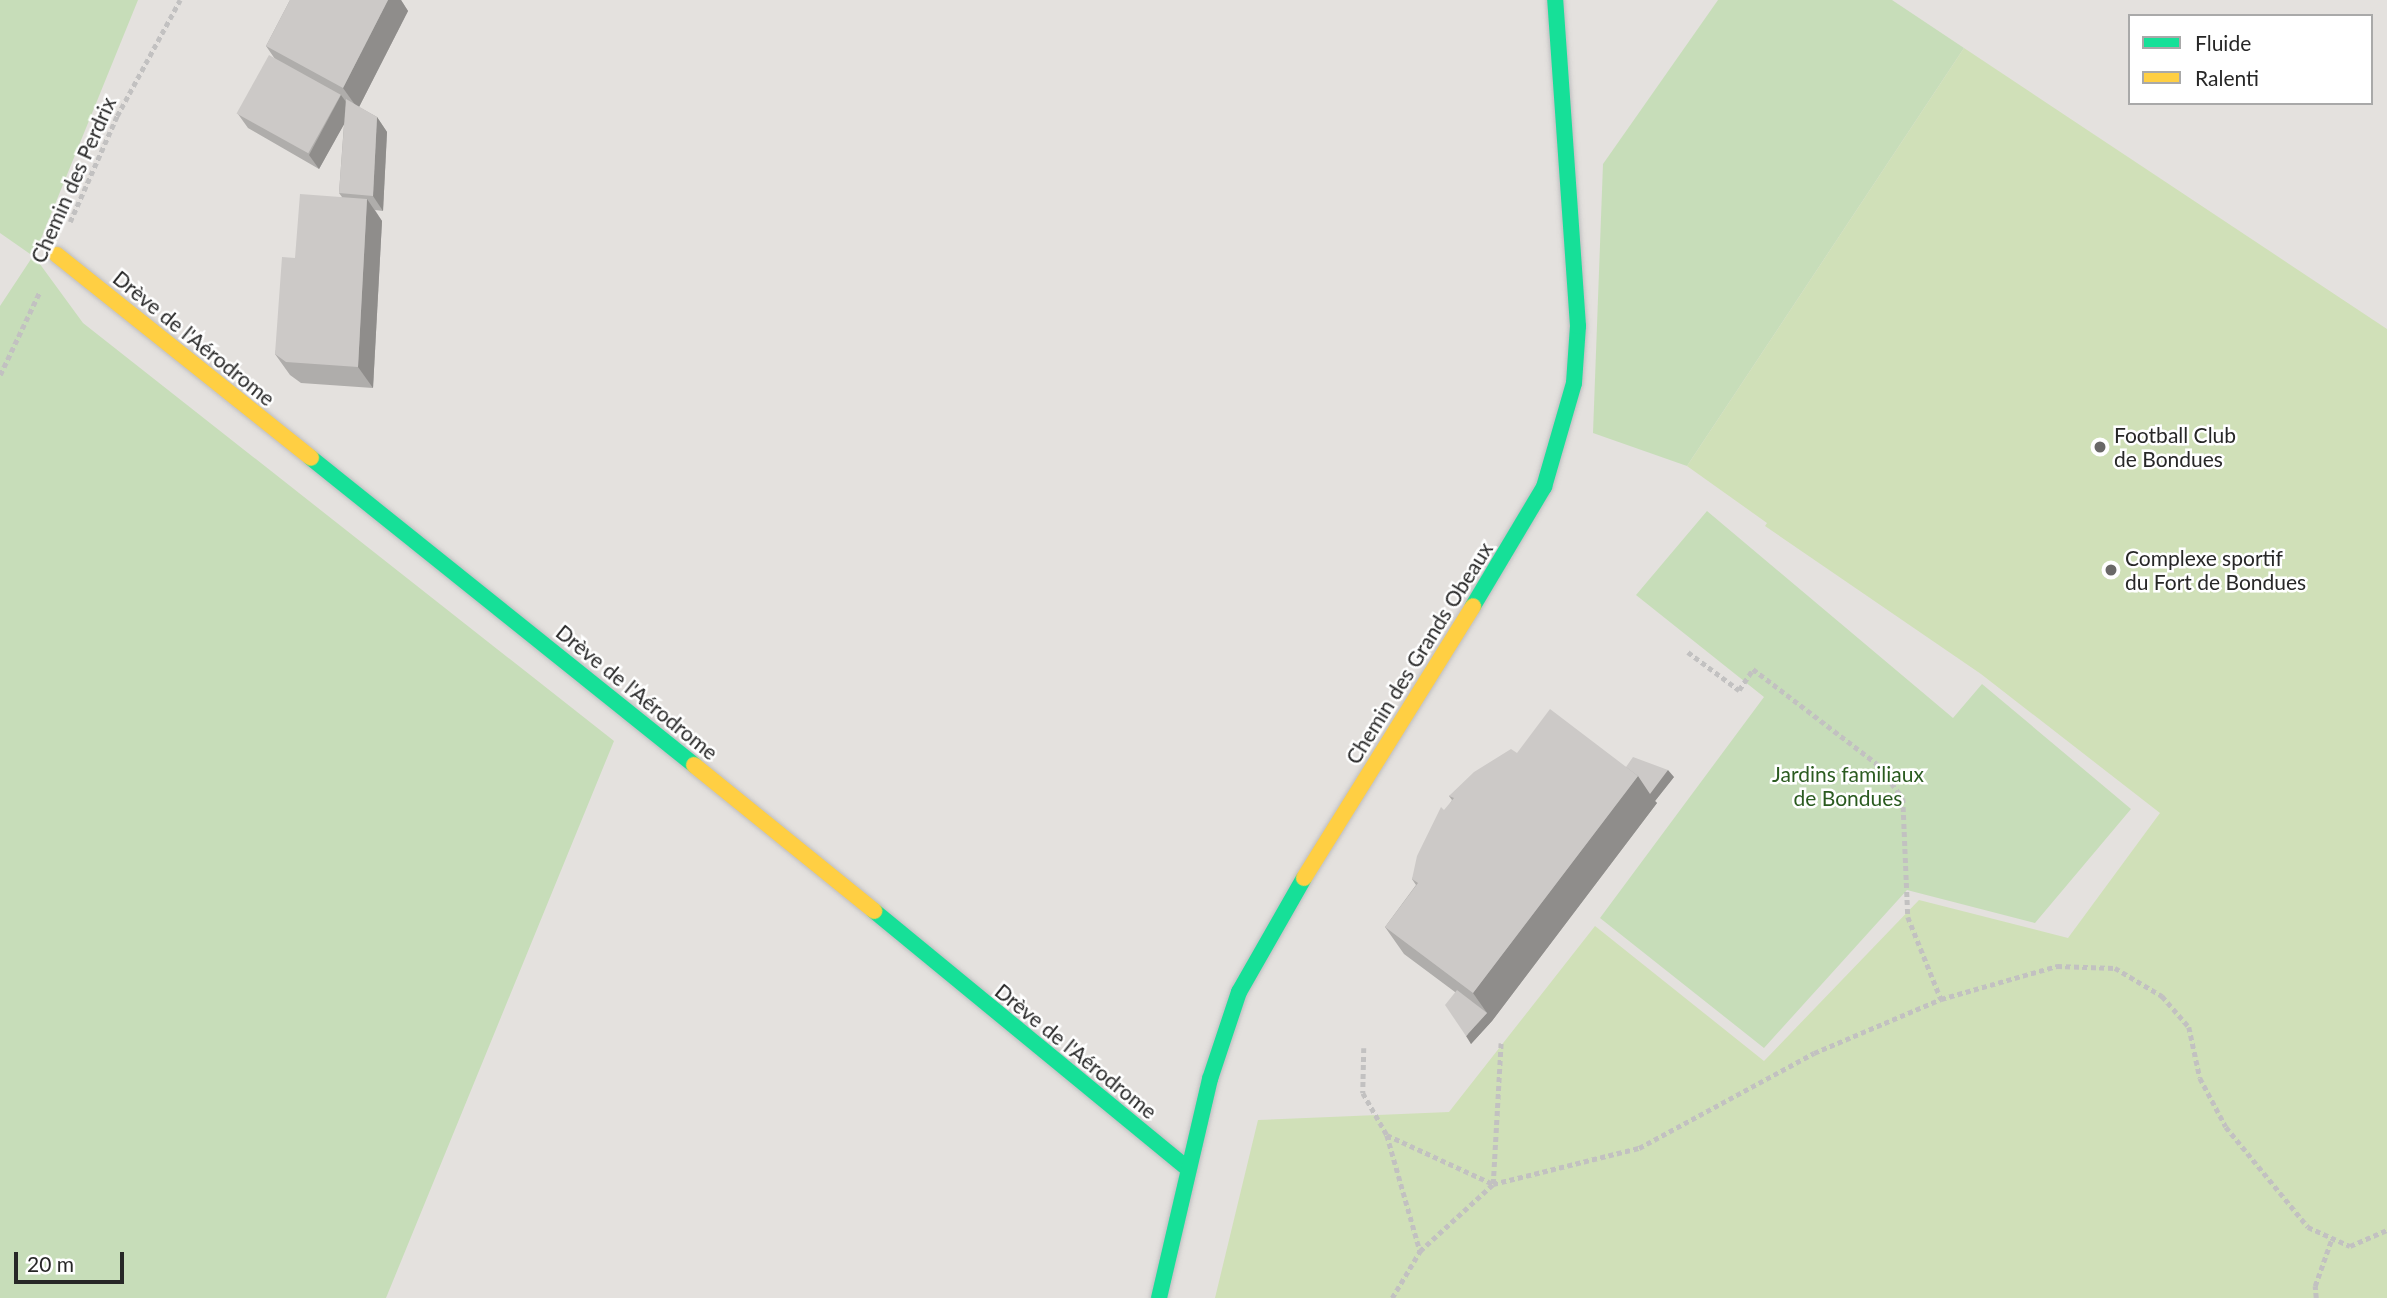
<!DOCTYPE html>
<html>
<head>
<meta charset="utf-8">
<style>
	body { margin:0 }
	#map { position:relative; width:2387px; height:1298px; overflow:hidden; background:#e4e1de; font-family:Lato,sans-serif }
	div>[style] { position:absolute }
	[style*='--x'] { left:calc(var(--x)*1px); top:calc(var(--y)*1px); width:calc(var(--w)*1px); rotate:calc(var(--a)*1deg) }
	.green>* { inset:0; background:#c7ddb9 }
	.pitch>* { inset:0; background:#d0e0b8 }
	.path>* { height:4.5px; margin-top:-2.25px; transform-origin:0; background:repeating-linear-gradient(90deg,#c2c1c1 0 5px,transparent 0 8.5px) }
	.roads { filter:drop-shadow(0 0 2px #bebdbf) drop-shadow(0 0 2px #bebdbf) }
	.fast>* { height:16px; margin:-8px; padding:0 8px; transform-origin:8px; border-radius:8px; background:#16e098 }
	.slow>* { height:16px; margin:-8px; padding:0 8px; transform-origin:8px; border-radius:8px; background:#ffcf43 }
	.wall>* { inset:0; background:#afadab }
	.shaded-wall>* { inset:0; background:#8f8d8b }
	.building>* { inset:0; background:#ccc9c7; transform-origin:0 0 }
	.dots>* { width:19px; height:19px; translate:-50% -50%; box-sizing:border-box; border:4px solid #fff; border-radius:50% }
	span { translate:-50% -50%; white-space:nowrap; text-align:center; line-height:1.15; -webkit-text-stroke:5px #fff; paint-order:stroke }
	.street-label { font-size:21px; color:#272727 }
	.poi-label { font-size:21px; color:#272727 }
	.left { translate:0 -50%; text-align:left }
	.park-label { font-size:21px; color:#2b5b20 }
	.legend { position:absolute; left:2128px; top:14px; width:245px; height:91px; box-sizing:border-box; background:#fff; border:2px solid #a9a9a9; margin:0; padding:9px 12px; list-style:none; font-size:21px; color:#272727 }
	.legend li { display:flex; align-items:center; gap:14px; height:35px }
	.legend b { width:35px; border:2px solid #a9a9a9 }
	.scale { position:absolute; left:14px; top:1252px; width:110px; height:32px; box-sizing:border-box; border:4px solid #272727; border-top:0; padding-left:9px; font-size:21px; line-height:24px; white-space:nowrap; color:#272727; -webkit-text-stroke:5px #fff; paint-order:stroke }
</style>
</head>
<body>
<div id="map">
	<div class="green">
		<div style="clip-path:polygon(0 0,138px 0,34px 256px,83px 323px,614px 741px,386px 1298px,0 1298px,0 306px,33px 256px,0 233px)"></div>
		<div style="clip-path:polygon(1718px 0,1892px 0,1964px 48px,1687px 466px,1593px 433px,1603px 164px)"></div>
		<div style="clip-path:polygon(1707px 511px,1953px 718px,1982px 684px,2131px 809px,2035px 923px,1907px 890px,1764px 1048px,1600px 918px,1764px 697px,1636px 595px)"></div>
	</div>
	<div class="pitch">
		<div style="clip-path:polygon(1964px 48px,2387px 329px,2387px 1298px,1215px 1298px,1258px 1120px,1449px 1112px,1595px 926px,1764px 1061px,1919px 900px,2068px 938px,2160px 813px,1981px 674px,1765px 526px,1767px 523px,1687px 466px)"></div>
	</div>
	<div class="path">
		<div style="--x:70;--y:222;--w:116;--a:-66.1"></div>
		<div style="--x:117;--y:116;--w:132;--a:-61.5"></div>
		<div style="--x:0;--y:375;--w:93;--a:-64.5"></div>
		<div style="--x:1688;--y:652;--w:64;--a:36.7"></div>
		<div style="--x:1739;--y:690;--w:25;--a:-56"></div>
		<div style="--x:1753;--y:669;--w:155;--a:37.4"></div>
		<div style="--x:1876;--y:763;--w:44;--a:52.4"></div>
		<div style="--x:1903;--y:798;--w:119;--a:87.6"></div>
		<div style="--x:1908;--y:917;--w:88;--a:68.1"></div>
		<div style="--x:1364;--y:1048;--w:45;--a:91.3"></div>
		<div style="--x:1363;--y:1093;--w:48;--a:60.3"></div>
		<div style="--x:1387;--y:1135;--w:117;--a:24.8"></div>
		<div style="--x:1493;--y:1184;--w:141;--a:-86.8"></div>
		<div style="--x:1387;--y:1135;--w:121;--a:74.1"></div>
		<div style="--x:1392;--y:1298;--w:55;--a:-59.2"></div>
		<div style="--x:1420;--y:1251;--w:99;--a:-42.5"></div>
		<div style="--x:1493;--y:1184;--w:150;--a:-13.9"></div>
		<div style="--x:1639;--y:1148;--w:199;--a:-28.5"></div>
		<div style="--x:1814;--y:1053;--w:138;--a:-23"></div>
		<div style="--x:1941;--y:999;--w:121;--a:-15.9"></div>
		<div style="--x:2057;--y:966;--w:58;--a:2"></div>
		<div style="--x:2115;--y:968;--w:55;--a:30.8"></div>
		<div style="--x:2162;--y:996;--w:41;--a:48.9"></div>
		<div style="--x:2189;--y:1027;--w:52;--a:77.8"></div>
		<div style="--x:2200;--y:1078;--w:55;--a:62"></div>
		<div style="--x:2226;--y:1127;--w:129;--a:50.6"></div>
		<div style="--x:2308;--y:1227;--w:46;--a:24.3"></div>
		<div style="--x:2350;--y:1246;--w:40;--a:-23.4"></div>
		<div style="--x:2316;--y:1298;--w:12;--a:-95"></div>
		<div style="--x:2315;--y:1286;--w:51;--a:-70.5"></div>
	</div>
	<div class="roads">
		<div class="fast">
			<div style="--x:311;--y:458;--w:491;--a:38.7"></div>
			<div style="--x:1473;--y:606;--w:139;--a:-59.2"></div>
			<div style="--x:1544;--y:487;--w:108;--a:-73.9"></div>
			<div style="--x:1574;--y:383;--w:57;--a:-86"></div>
			<div style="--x:1578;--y:326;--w:327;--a:-94"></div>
			<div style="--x:874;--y:911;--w:405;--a:39.4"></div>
			<div style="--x:1159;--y:1298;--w:225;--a:-76.9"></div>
			<div style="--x:1210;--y:1079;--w:92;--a:-71.6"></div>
			<div style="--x:1239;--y:992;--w:131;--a:-60.3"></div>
		</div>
		<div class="slow">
			<div style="--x:57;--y:255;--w:325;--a:38.6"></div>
			<div style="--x:694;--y:765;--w:232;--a:39"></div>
			<div style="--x:1304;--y:878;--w:320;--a:-58.1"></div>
		</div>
	</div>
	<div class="wall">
		<div style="clip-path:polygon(290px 0,401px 0,408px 11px,359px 107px,377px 117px,387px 132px,383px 211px,375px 210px,382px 221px,373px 388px,301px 383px,290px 375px,275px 354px,295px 258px,342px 197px,339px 193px,344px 124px,319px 169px,248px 128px,238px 114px,275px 59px,266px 46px)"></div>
		<div style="clip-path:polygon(1517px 753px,1626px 767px,1674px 777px,1655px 801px,1657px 803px,1492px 1021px,1471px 1044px,1455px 992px,1404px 954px,1385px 927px,1416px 885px,1412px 879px,1452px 800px,1449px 796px)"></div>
	</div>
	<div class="shaded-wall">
		<div style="clip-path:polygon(388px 0,401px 0,408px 11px,358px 109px,343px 88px)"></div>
		<div style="clip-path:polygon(341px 95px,352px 110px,319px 169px,309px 155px)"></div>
		<div style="clip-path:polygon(377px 117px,387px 132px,383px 211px,373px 196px)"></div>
		<div style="clip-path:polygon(367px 199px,382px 221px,373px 388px,358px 367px)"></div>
		<div style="clip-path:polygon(1668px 770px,1674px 777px,1655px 801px,1657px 803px,1492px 1021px,1471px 1044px,1466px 1036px,1487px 1013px,1473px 993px,1638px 776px)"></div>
	</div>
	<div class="building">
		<div style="clip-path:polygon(290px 0,388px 0,343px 88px,266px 46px)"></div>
		<div style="left:269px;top:55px;width:82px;height:67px;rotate:29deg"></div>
		<div style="clip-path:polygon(346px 99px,377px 117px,373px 196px,339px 193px)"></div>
		<div style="clip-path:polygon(300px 194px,367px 199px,358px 367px,286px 362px,275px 354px,282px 257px,295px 258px)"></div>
		<div style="clip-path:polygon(1550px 709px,1638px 776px,1473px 993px,1385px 927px,1418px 883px,1412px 879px,1417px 856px,1441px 807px,1444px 810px,1454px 798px,1449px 796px,1474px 772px,1511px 749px,1517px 753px)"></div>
		<div style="clip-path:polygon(1633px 757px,1668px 770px,1650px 794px,1638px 776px,1626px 767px)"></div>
		<div style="clip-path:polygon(1457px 990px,1487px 1013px,1466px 1036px,1445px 1005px)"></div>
	</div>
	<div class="dots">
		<div style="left:2100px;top:447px;background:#696867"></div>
		<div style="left:2111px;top:570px;background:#696867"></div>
	</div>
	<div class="street-label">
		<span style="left:73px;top:180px;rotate:-66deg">Chemin des Perdrix</span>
		<span style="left:194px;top:338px;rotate:39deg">Drève de l'Aérodrome</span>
		<span style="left:1419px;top:653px;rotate:-58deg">Chemin des Grands Obeaux</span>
		<span style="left:637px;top:692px;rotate:39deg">Drève de l'Aérodrome</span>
		<span style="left:1076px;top:1051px;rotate:39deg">Drève de l'Aérodrome</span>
	</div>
	<div class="poi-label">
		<span class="left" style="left:2114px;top:447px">Football Club<br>de Bondues</span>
		<span class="left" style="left:2125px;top:570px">Complexe sportif<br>du Fort de Bondues</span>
	</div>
	<div class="park-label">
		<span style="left:1848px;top:786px">Jardins familiaux<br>de Bondues</span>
	</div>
	<ul class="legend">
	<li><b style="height:9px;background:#16e098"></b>Fluide</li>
	<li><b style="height:9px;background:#ffcf43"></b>Ralenti</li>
	</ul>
	<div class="scale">20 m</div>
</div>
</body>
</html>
